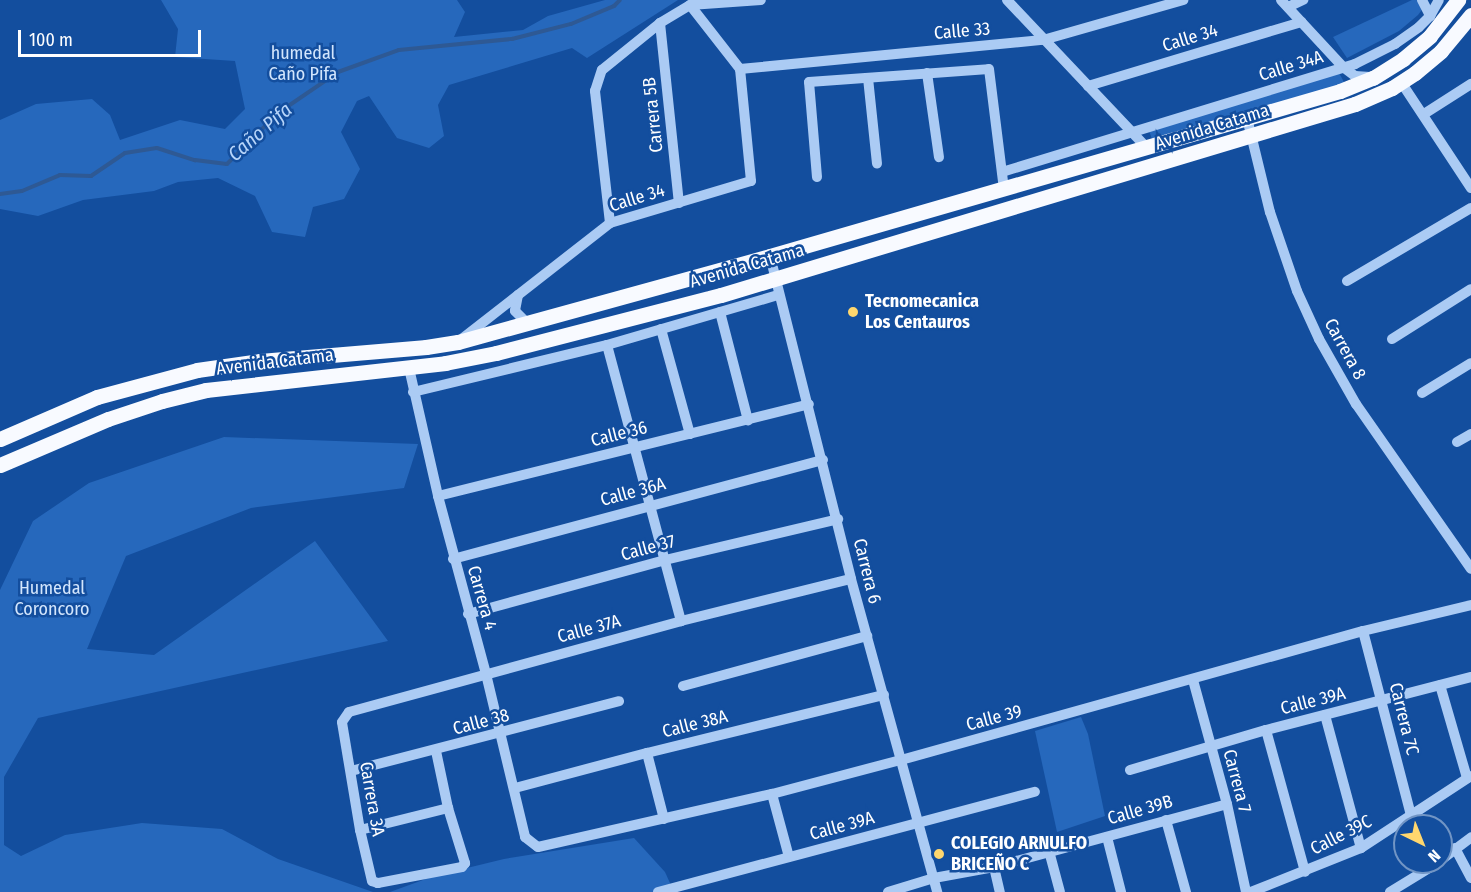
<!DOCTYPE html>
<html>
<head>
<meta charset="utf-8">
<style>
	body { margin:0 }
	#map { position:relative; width:1471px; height:892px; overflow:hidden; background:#134e9e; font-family:"Fira Sans Condensed",sans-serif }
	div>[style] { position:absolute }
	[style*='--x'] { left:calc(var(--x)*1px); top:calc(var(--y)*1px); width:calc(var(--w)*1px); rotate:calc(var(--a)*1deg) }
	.green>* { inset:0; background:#2668bc }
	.stream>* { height:4px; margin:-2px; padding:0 2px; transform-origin:2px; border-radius:2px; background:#2e5994 }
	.minor>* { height:10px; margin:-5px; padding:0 5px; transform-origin:5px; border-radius:5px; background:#abcbf4 }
	.major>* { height:15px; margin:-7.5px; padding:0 7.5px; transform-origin:7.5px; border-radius:7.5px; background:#f8faff }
	.dots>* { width:16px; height:16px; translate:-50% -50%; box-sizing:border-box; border:3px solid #134e9e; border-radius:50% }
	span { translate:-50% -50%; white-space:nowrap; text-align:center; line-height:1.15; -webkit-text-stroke:5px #134e9e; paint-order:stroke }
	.street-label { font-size:18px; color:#fff }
	.park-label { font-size:18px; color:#d3e6fd }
	.poi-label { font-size:18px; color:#fff; font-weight:700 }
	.left { translate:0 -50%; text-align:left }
	.water-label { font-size:20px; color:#b7d5fa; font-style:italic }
	.north { position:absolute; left:1393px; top:814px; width:60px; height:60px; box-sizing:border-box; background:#134e9e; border:2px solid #7195c5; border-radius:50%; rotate:137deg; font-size:16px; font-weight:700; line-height:24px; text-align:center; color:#fff }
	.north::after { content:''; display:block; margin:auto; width:21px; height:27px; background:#ffd76e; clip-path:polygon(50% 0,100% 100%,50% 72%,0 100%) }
	.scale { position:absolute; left:18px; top:30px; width:183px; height:27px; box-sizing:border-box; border:3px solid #fff; border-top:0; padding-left:8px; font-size:18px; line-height:21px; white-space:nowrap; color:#fff; -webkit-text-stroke:4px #134e9e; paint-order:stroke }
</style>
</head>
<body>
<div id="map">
	<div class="green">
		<div style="clip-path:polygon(161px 0,457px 0,465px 12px,454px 37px,523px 30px,548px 16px,605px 0,678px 0,587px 58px,572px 48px,449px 85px,438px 105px,444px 136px,429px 148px,397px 138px,369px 96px,357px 101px,341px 132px,360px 169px,344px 199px,313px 207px,305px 237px,272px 232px,255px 196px,218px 178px,178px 182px,154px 191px,83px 200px,38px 216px,0 209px,0 120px,36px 104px,92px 99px,110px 115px,120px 140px,180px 120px,225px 129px,245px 109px,235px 61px,175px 57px,178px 29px)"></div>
		<div style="clip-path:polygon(1412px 0,1420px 0,1424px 7px,1418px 15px,1399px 31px,1347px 58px,1333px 37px)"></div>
		<div style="clip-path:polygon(1338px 71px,1345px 84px,1152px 139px,1148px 128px)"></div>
		<div style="clip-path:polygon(224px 437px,418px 444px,404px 488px,251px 508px,126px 556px,87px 649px,154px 655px,315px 541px,388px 641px,38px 718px,4px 777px,4px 845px,21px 856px,65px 835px,142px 823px,222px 829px,278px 859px,373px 892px,0 892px,0 590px,33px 521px,89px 483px)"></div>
		<div style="clip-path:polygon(1081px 717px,1088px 734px,1105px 816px,1057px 832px,1035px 731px)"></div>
		<div style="clip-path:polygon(634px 838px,665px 872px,674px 892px,390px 892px,434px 876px,504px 859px)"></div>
	</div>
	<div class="stream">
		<div style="--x:0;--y:194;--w:22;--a:-8"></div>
		<div style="--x:22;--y:191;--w:41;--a:-22.8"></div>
		<div style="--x:60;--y:175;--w:31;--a:2"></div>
		<div style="--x:91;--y:176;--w:41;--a:-34.1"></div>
		<div style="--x:125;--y:153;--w:32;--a:-9"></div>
		<div style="--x:157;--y:148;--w:40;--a:18"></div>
		<div style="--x:195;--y:160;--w:32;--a:7"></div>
		<div style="--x:227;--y:164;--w:72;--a:-45"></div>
		<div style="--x:278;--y:113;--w:73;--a:-34.3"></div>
		<div style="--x:338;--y:72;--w:65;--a:-19.8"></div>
		<div style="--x:399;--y:50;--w:114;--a:-5.6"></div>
		<div style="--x:512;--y:39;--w:61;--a:-14.3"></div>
		<div style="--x:571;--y:24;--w:47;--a:-22.7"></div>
		<div style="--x:614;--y:6;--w:8;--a:-45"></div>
	</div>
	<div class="minor">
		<div style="--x:1007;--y:0;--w:202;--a:46.6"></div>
		<div style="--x:1281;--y:0;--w:91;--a:47.2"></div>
		<div style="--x:1343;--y:67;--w:15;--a:37"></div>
		<div style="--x:1355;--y:76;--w:15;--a:4"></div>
		<div style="--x:1422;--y:0;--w:18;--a:63"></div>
		<div style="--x:1288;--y:7;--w:17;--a:-25"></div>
		<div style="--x:660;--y:23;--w:181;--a:84"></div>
		<div style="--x:740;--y:69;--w:304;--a:-5.5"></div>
		<div style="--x:1043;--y:40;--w:146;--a:-15.9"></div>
		<div style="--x:927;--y:73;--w:85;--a:81.9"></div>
		<div style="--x:868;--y:78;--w:86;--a:84"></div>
		<div style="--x:1401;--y:82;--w:127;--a:56.6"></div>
		<div style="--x:1088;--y:86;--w:223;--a:-16.7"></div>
		<div style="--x:1424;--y:114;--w:56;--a:-32.6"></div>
		<div style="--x:1247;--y:118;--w:97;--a:76.3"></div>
		<div style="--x:1270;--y:212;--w:83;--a:71.1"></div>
		<div style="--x:1297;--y:291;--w:53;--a:65.4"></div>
		<div style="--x:1319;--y:339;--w:75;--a:60.4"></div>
		<div style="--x:1356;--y:404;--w:201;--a:55.1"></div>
		<div style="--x:1002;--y:172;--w:369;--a:-17"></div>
		<div style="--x:1355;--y:64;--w:45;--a:-26.6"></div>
		<div style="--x:1395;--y:44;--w:29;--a:-35"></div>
		<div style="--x:1419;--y:27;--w:16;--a:-45"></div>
		<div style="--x:1430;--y:16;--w:18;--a:-61"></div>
		<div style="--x:817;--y:177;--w:95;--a:-94.8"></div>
		<div style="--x:809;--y:82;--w:180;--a:-4.1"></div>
		<div style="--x:989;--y:69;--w:121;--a:82.9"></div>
		<div style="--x:610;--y:223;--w:133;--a:-96.5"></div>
		<div style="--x:595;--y:91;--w:22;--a:-72"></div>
		<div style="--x:602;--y:70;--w:75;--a:-39"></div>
		<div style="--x:660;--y:23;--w:35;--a:-31"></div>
		<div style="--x:690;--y:5;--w:71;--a:-4"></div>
		<div style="--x:770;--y:256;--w:333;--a:75.9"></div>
		<div style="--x:851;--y:579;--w:325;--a:74.6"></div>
		<div style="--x:1347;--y:281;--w:144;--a:-30.5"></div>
		<div style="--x:518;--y:295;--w:16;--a:101"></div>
		<div style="--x:515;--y:311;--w:17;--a:45"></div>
		<div style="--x:720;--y:312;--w:112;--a:75.5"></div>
		<div style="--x:661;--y:329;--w:109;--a:74.6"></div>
		<div style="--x:463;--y:338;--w:187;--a:-38"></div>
		<div style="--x:610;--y:223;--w:147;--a:-16.6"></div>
		<div style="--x:751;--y:181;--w:113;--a:-95.6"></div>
		<div style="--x:740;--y:69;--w:81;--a:-128"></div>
		<div style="--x:1392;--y:339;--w:93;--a:-32.3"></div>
		<div style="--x:607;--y:345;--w:286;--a:75"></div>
		<div style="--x:409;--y:368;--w:131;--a:77.2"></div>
		<div style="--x:438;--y:496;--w:184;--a:74.9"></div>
		<div style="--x:486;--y:674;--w:168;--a:76.5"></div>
		<div style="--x:525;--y:837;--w:16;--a:38"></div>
		<div style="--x:538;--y:847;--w:240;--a:-12.8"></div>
		<div style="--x:772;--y:794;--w:133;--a:-14.8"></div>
		<div style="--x:901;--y:760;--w:480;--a:-15.6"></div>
		<div style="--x:1363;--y:631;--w:111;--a:-13.5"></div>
		<div style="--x:413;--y:392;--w:200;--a:-13.6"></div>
		<div style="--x:607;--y:345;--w:178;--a:-16.3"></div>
		<div style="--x:1422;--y:393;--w:57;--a:-31.5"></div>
		<div style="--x:1457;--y:442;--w:16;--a:-30"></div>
		<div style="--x:438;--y:496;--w:382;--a:-13.9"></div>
		<div style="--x:453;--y:559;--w:383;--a:-15"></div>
		<div style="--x:468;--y:614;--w:204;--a:-15.3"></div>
		<div style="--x:665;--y:560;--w:178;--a:-13.3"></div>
		<div style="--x:1363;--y:631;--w:190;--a:75.4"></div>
		<div style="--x:1193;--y:680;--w:129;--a:74.7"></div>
		<div style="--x:1227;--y:804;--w:90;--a:77.8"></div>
		<div style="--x:1440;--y:685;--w:97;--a:73.8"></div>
		<div style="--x:683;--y:686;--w:191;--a:-15.2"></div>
		<div style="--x:1325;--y:715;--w:138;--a:74.9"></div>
		<div style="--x:1266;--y:730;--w:147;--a:74.6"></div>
		<div style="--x:436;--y:751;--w:58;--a:78.1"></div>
		<div style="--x:448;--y:808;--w:58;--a:72.8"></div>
		<div style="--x:465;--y:863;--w:5;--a:127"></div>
		<div style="--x:462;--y:867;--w:86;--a:169.2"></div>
		<div style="--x:378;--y:883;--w:6;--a:-162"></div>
		<div style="--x:372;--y:881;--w:52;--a:-103.2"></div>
		<div style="--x:360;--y:830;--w:109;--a:-99.5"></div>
		<div style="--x:342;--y:722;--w:12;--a:-55"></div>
		<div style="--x:349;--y:712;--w:344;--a:-15.3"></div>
		<div style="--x:681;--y:621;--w:175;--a:-13.9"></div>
		<div style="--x:647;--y:753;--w:68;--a:75.6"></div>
		<div style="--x:1130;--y:770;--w:142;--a:-16.4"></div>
		<div style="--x:1266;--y:730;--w:212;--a:-14.5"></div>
		<div style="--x:351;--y:771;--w:277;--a:-14.6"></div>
		<div style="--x:515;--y:788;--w:137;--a:-14.9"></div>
		<div style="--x:647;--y:753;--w:244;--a:-13.8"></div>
		<div style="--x:772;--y:794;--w:65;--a:74.9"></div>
		<div style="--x:1166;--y:820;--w:75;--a:74.5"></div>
		<div style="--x:360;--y:830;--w:91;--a:-14"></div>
		<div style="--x:1107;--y:837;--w:57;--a:75.7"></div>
		<div style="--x:1455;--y:848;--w:34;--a:62"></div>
		<div style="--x:1049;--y:851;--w:42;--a:75"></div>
		<div style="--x:1441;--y:860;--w:38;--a:-37"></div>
		<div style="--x:994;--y:867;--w:26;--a:77"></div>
		<div style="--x:658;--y:892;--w:390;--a:-14.9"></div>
		<div style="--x:888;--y:892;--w:48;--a:-16.9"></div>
		<div style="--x:934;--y:878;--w:61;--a:-10.4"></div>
		<div style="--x:994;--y:867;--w:241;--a:-15.1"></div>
		<div style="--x:1251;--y:892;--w:118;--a:-21.8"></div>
		<div style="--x:1361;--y:848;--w:131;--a:-33.2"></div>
		<div style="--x:1390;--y:892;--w:57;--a:-31.5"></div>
	</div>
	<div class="major">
		<div style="--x:0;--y:439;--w:106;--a:-23.4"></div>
		<div style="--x:97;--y:397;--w:104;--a:-15.1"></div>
		<div style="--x:197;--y:370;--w:64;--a:-8.1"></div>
		<div style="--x:260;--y:361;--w:167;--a:-4.8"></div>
		<div style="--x:426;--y:347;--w:32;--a:-9"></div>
		<div style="--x:458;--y:342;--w:324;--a:-15.4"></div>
		<div style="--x:770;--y:256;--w:593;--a:-16.14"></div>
		<div style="--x:1340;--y:91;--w:35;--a:-22"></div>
		<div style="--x:1373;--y:78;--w:36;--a:-32"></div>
		<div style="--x:1403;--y:59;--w:35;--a:-40"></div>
		<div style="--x:1430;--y:36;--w:46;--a:-52.1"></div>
		<div style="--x:0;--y:465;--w:117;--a:-23.1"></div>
		<div style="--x:108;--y:419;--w:57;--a:-18.4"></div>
		<div style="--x:162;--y:401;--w:45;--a:-14"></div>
		<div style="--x:206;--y:390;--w:241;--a:-6.4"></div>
		<div style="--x:445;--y:363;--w:52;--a:-11.1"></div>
		<div style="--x:496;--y:353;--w:232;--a:-14.5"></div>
		<div style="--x:721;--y:295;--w:662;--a:-16.77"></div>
		<div style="--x:1355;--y:104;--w:40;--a:-23.4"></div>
		<div style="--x:1392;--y:88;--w:27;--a:-33"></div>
		<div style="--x:1415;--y:73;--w:34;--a:-40"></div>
		<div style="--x:1441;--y:51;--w:47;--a:-50.2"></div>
	</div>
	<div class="dots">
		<div style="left:853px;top:312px;background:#ffd76e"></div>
		<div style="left:939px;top:854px;background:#ffd76e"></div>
	</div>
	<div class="street-label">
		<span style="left:962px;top:31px;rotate:-5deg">Calle 33</span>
		<span style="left:1190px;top:38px;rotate:-17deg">Calle 34</span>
		<span style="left:1291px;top:66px;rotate:-17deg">Calle 34A</span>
		<span style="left:653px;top:115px;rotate:-96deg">Carrera 5B</span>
		<span style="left:1212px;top:127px;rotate:-17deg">Avenida Catama</span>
		<span style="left:637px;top:198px;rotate:-17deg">Calle 34</span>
		<span style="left:747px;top:266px;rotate:-16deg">Avenida Catama</span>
		<span style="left:1345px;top:349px;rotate:61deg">Carrera 8</span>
		<span style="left:275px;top:362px;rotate:-7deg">Avenida Catama</span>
		<span style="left:619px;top:434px;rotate:-14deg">Calle 36</span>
		<span style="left:633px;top:492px;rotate:-15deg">Calle 36A</span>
		<span style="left:648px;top:548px;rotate:-15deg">Calle 37</span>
		<span style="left:867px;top:571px;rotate:76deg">Carrera 6</span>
		<span style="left:482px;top:598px;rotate:74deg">Carrera 4</span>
		<span style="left:589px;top:629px;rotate:-15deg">Calle 37A</span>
		<span style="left:1313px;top:701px;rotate:-14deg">Calle 39A</span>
		<span style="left:994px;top:718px;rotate:-15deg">Calle 39</span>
		<span style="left:1404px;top:719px;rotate:76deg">Carrera 7C</span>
		<span style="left:481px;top:722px;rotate:-15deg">Calle 38</span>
		<span style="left:695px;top:724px;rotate:-14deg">Calle 38A</span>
		<span style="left:1237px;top:781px;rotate:75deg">Carrera 7</span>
		<span style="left:372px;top:799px;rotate:80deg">Carrera 3A</span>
		<span style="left:1140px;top:810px;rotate:-16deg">Calle 39B</span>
		<span style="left:842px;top:826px;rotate:-15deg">Calle 39A</span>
		<span style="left:1341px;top:835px;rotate:-27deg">Calle 39C</span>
	</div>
	<div class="park-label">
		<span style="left:303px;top:64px">humedal<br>Caño Pifa</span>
		<span style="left:52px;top:599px">Humedal<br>Coroncoro</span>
	</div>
	<div class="poi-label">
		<span class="left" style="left:865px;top:312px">Tecnomecanica<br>Los Centauros</span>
		<span class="left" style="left:951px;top:854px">COLEGIO ARNULFO<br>BRICEÑO C</span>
	</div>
	<div class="water-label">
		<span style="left:260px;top:132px;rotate:-41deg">Caño Pifa</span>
	</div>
	<div class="north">N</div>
	<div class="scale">100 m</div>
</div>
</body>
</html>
